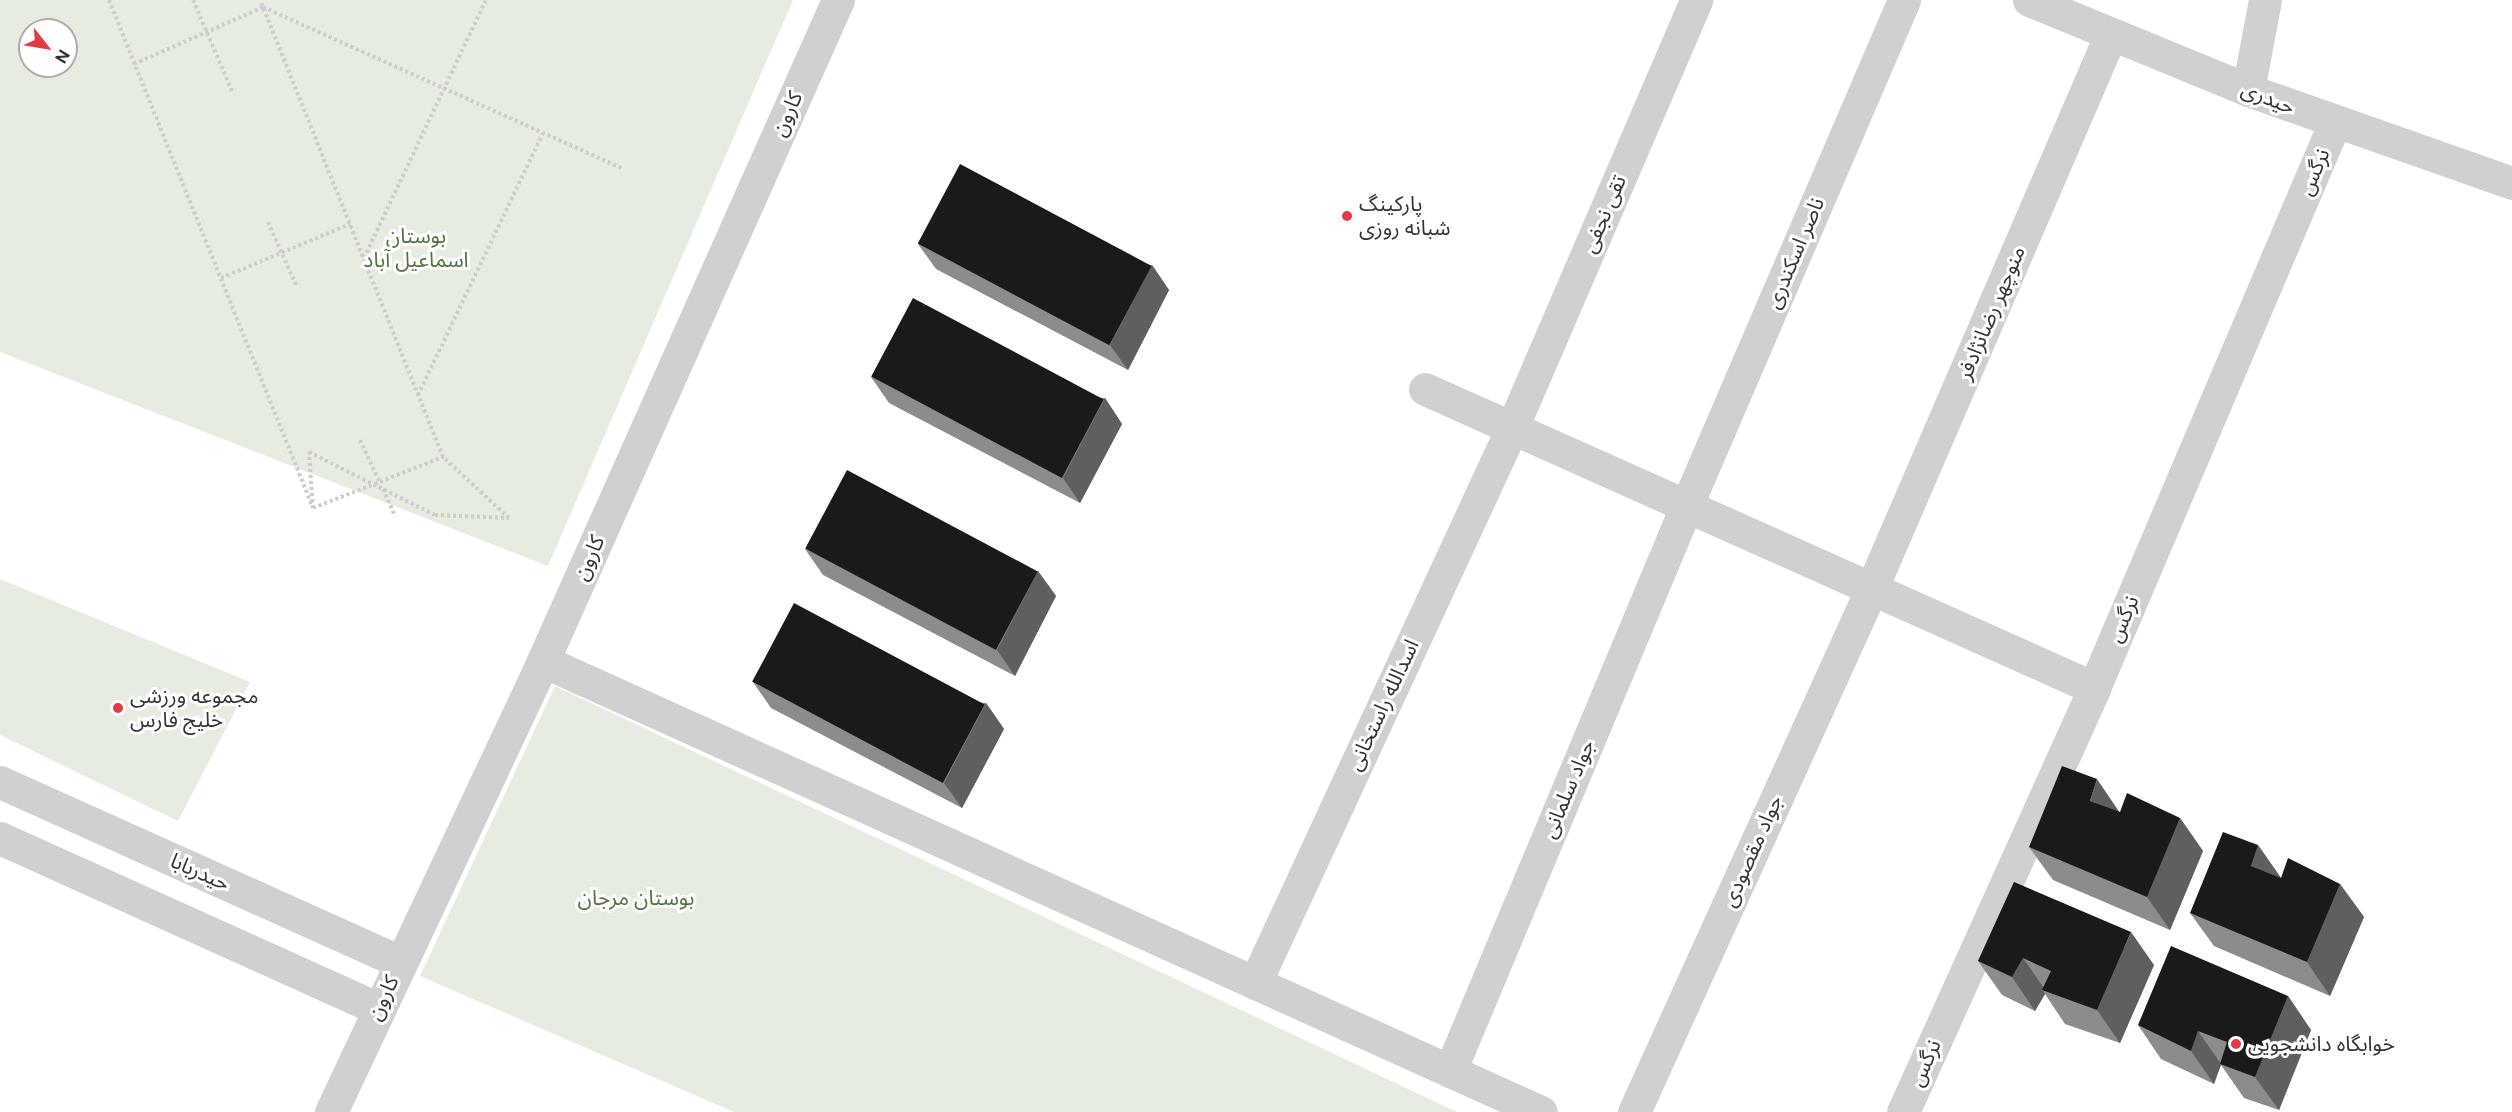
<!DOCTYPE html>
<html>
<head>
<meta charset="utf-8">
<style>
	body { margin:0 }
	#map { position:relative; width:2512px; height:1112px; overflow:hidden; background:#fff; font-family:"Public Sans","Noto Sans Arabic",sans-serif }
	div>[style] { position:absolute }
	[style*='--x'] { left:calc(var(--x)*1px); top:calc(var(--y)*1px); width:calc(var(--w)*1px); rotate:calc(var(--a)*1deg) }
	.green>* { inset:0; background:#e6ecdf }
	.path>* { height:4px; margin-top:-2px; transform-origin:0; background:repeating-linear-gradient(90deg,#cdcdcd 0 3px,transparent 0 6px) }
	.minor>* { height:33px; margin:-16.5px; padding:0 16.5px; transform-origin:16.5px; border-radius:16.5px; background:#d0d0d0 }
	.tertiary>* { height:33px; margin:-16.5px; padding:0 16.5px; transform-origin:16.5px; border-radius:16.5px; background:#d0d0d0 }
	.wall>* { inset:0; background:#8c8c8c }
	.shaded-wall>* { inset:0; background:#5f5f5f }
	.building>* { inset:0; background:#1a1a1a; transform-origin:0 0 }
	.dots>* { width:16px; height:16px; translate:-50% -50%; box-sizing:border-box; border:3px solid #fff; border-radius:50% }
	span { translate:-50% -50%; white-space:nowrap; text-align:center; line-height:1.15; -webkit-text-stroke:6px #fff; paint-order:stroke }
	.street-label { font-size:21px; color:#333 }
	.poi-label { font-size:21px; color:#333 }
	.left { translate:0 -50%; text-align:left }
	.park-label { font-size:21px; color:#56703f }
	.north { position:absolute; left:18px; top:18px; width:60px; height:60px; box-sizing:border-box; background:#fff; border:2px solid #adadad; border-radius:50%; rotate:121deg; font-size:16px; font-weight:700; line-height:24px; text-align:center; color:#333 }
	.north::after { content:''; display:block; margin:auto; width:21px; height:27px; background:#e63946; clip-path:polygon(50% 0,100% 100%,50% 72%,0 100%) }
</style>
</head>
<body>
<div id="map">
	<div class="green">
		<div style="clip-path:polygon(evenodd,0 0,793px 0,548px 566px,0 352px,0 0,30px 30px,66px 30px,66px 66px,30px 66px,30px 30px)"></div>
		<div style="clip-path:polygon(0 579px,250px 682px,178px 821px,0 735px)"></div>
		<div style="clip-path:polygon(555px 686px,1457px 1112px,734px 1112px,420px 976px)"></div>
	</div>
	<div class="path">
		<div style="--x:109;--y:0;--w:547;--a:68.12"></div>
		<div style="--x:313;--y:508;--w:56;--a:-94.1"></div>
		<div style="--x:309;--y:452;--w:141;--a:26.6"></div>
		<div style="--x:435;--y:515;--w:74;--a:2.3"></div>
		<div style="--x:509;--y:518;--w:90;--a:-137.3"></div>
		<div style="--x:443;--y:457;--w:492;--a:-111.8"></div>
		<div style="--x:193;--y:0;--w:99;--a:66.8"></div>
		<div style="--x:134;--y:64;--w:141;--a:-23.8"></div>
		<div style="--x:263;--y:7;--w:395;--a:24.2"></div>
		<div style="--x:268;--y:222;--w:69;--a:66"></div>
		<div style="--x:364;--y:258;--w:285;--a:-64.7"></div>
		<div style="--x:221;--y:278;--w:140;--a:-22.7"></div>
		<div style="--x:418;--y:395;--w:290;--a:-64.5"></div>
		<div style="--x:360;--y:440;--w:47;--a:65.1"></div>
		<div style="--x:383;--y:489;--w:30;--a:66"></div>
		<div style="--x:313;--y:508;--w:140;--a:-21.4"></div>
	</div>
	<div class="minor">
		<div style="--x:2248;--y:90;--w:92;--a:-79.3"></div>
		<div style="--x:1425;--y:389;--w:733;--a:24.08"></div>
		<div style="--x:0;--y:782;--w:439;--a:24.2"></div>
		<div style="--x:0;--y:838;--w:415;--a:24.3"></div>
		<div style="--x:1255;--y:983;--w:612;--a:-65.15"></div>
		<div style="--x:1512;--y:428;--w:466;--a:-66.7"></div>
		<div style="--x:1450;--y:1071;--w:611;--a:-67.29"></div>
		<div style="--x:1686;--y:507;--w:552;--a:-66.73"></div>
		<div style="--x:1634;--y:1112;--w:573;--a:-65.58"></div>
		<div style="--x:1871;--y:590;--w:603;--a:-66.66"></div>
		<div style="--x:1903;--y:1112;--w:465;--a:-65.7"></div>
		<div style="--x:2094;--y:688;--w:615;--a:-66.94"></div>
	</div>
	<div class="tertiary">
		<div style="--x:2029;--y:0;--w:237;--a:22.3"></div>
		<div style="--x:2248;--y:90;--w:280;--a:19.4"></div>
		<div style="--x:543;--y:661;--w:1095;--a:24.32"></div>
		<div style="--x:331;--y:1112;--w:498;--a:-64.8"></div>
		<div style="--x:543;--y:661;--w:724;--a:-65.95"></div>
	</div>
	<div class="wall">
		<div style="clip-path:polygon(918px 244px,1152px 265px,1169px 290px,1128px 370px,936px 269px)"></div>
		<div style="clip-path:polygon(871px 377px,1105px 398px,1122px 424px,1080px 503px,889px 403px)"></div>
		<div style="clip-path:polygon(805px 549px,1038px 571px,1056px 596px,1015px 676px,823px 575px)"></div>
		<div style="clip-path:polygon(753px 682px,986px 703px,1004px 729px,962px 808px,771px 708px)"></div>
		<div style="clip-path:polygon(2120px 812px,2180px 818px,2203px 851px,2170px 930px,2053px 880px,2029px 847px)"></div>
		<div style="clip-path:polygon(2258px 845px,2281px 878px,2340px 884px,2364px 917px,2330px 996px,2214px 946px,2190px 913px)"></div>
		<div style="clip-path:polygon(2014px 882px,2154px 965px,2120px 1043px,2065px 1024px,2045px 994px,2035px 1011px,2002px 995px,1978px 961px)"></div>
		<div style="clip-path:polygon(2288px 996px,2311px 1030px,2279px 1110px,2244px 1098px,2221px 1065px,2214px 1084px,2161px 1059px,2138px 1025px)"></div>
	</div>
	<div class="shaded-wall">
		<div style="clip-path:polygon(1152px 265px,1169px 290px,1128px 370px,1110px 345px)"></div>
		<div style="clip-path:polygon(1105px 398px,1122px 424px,1080px 503px,1063px 478px)"></div>
		<div style="clip-path:polygon(1038px 571px,1056px 596px,1015px 676px,997px 650px)"></div>
		<div style="clip-path:polygon(986px 703px,1004px 729px,962px 808px,944px 783px)"></div>
		<div style="clip-path:polygon(2097px 779px,2120px 813px,2090px 801px)"></div>
		<div style="clip-path:polygon(2180px 818px,2203px 851px,2170px 930px,2147px 897px)"></div>
		<div style="clip-path:polygon(2258px 845px,2281px 878px,2251px 866px)"></div>
		<div style="clip-path:polygon(2340px 884px,2364px 917px,2330px 996px,2307px 962px)"></div>
		<div style="clip-path:polygon(2131px 932px,2154px 965px,2120px 1043px,2097px 1010px)"></div>
		<div style="clip-path:polygon(2023px 958px,2046px 991px,2042px 990px,2045px 994px,2035px 1011px,2012px 977px)"></div>
		<div style="clip-path:polygon(2288px 996px,2311px 1030px,2279px 1110px,2255px 1077px)"></div>
		<div style="clip-path:polygon(2198px 1031px,2221px 1064px,2214px 1084px,2191px 1051px)"></div>
	</div>
	<div class="building">
		<div style="left:960px;top:164px;width:217px;height:90px;rotate:28deg"></div>
		<div style="left:913px;top:298px;width:216px;height:89px;rotate:28deg"></div>
		<div style="left:847px;top:470px;width:216px;height:89px;rotate:28deg"></div>
		<div style="left:794px;top:603px;width:216px;height:89px;rotate:28deg"></div>
		<div style="clip-path:polygon(2062px 766px,2097px 779px,2090px 801px,2120px 812px,2127px 793px,2180px 818px,2147px 897px,2029px 847px)"></div>
		<div style="clip-path:polygon(2223px 832px,2258px 845px,2251px 866px,2281px 878px,2288px 858px,2340px 884px,2307px 962px,2190px 913px)"></div>
		<div style="clip-path:polygon(2014px 882px,2131px 932px,2097px 1010px,2042px 990px,2051px 971px,2023px 958px,2012px 977px,1978px 961px)"></div>
		<div style="clip-path:polygon(2171px 946px,2288px 996px,2255px 1077px,2220px 1064px,2227px 1042px,2198px 1031px,2191px 1051px,2138px 1025px)"></div>
	</div>
	<div class="dots">
		<div style="left:1347px;top:216px;background:#e63946"></div>
		<div style="left:118px;top:708px;background:#e63946"></div>
		<div style="left:2236px;top:1044px;background:#e63946"></div>
	</div>
	<div class="street-label">
		<span style="left:2268px;top:98px;rotate:21deg">حیدری</span>
		<span style="left:787px;top:114px;rotate:-66deg">کارون</span>
		<span style="left:2314px;top:172px;rotate:-67deg">نرگس</span>
		<span style="left:1604px;top:214px;rotate:-67deg">تقی نجفی</span>
		<span style="left:1795px;top:253px;rotate:-67deg">ناصر اسکندری</span>
		<span style="left:1991px;top:313px;rotate:-67deg">منوچهر رضانژادفر</span>
		<span style="left:589px;top:558px;rotate:-66deg">کارون</span>
		<span style="left:2123px;top:619px;rotate:-67deg">نرگس</span>
		<span style="left:1383px;top:705px;rotate:-65deg">اسدالله راستخانی</span>
		<span style="left:1568px;top:789px;rotate:-67deg">جواد سلمانی</span>
		<span style="left:1752px;top:851px;rotate:-66deg">جواد مقصودی</span>
		<span style="left:200px;top:872px;rotate:24deg">حيدربابا</span>
		<span style="left:383px;top:998px;rotate:-65deg">کارون</span>
		<span style="left:1925px;top:1063px;rotate:-66deg">نرگس</span>
	</div>
	<div class="poi-label">
		<span class="left" style="left:1359px;top:216px">پارکینگ<br>شبانه روزی</span>
		<span class="left" style="left:130px;top:708px">مجموعه ورزشی<br>خلیج فارس</span>
		<span class="left" style="left:2248px;top:1044px">خوابگاه دانشجویی</span>
	</div>
	<div class="park-label">
		<span style="left:416px;top:248px">بوستان<br>اسماعیل آباد</span>
		<span style="left:636px;top:898px">بوستان مرجان</span>
	</div>
	<div class="north">N</div>
</div>
</body>
</html>
